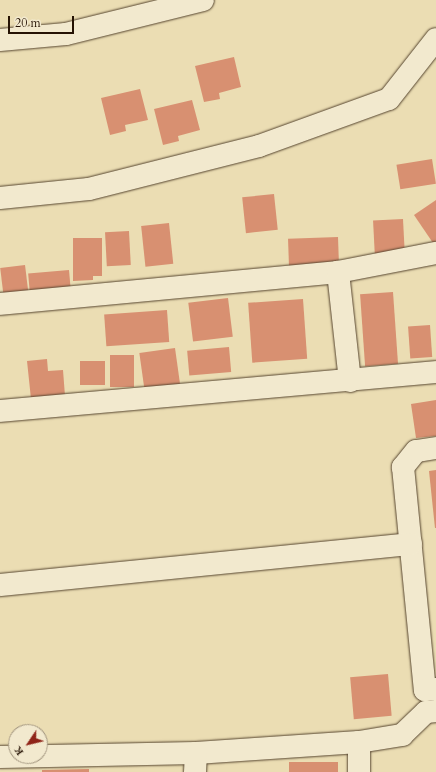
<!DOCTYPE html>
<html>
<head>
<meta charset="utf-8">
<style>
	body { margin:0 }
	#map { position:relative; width:436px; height:772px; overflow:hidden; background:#ebddb3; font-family:Cardo,serif }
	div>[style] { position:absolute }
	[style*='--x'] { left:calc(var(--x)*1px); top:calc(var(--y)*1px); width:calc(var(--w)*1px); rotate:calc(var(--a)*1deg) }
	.building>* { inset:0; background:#d89071; transform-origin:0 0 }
	.roads { filter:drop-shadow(0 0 1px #56452f) drop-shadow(0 0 1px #56452f) }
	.minor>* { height:22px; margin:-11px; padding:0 11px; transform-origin:11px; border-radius:11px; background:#f2e9ce }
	span { translate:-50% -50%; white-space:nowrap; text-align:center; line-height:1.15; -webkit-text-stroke:3px #f2e9ce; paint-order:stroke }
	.north { position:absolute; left:8px; top:724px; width:40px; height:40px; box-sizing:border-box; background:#f2e9ce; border:1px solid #a0937d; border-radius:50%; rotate:235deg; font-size:11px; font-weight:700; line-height:16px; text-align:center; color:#251203 }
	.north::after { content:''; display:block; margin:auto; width:14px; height:18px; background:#8f2418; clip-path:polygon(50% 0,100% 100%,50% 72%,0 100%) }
	.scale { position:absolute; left:8px; top:16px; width:66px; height:18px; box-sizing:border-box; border:2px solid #251203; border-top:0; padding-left:5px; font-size:12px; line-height:14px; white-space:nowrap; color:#251203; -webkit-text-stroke:3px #f2e9ce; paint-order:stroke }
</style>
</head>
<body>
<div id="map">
	<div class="building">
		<div style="clip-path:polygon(234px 57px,241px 87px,219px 93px,220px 99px,204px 102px,195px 66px)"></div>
		<div style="clip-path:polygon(140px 89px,148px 120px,125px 125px,126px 131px,110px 135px,101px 98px)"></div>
		<div style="clip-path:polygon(192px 100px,200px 130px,178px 136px,179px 141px,163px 145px,154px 109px)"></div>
		<div style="left:432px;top:159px;width:25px;height:36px;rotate:81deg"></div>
		<div style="left:274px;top:194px;width:36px;height:32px;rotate:84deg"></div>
		<div style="clip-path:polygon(436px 200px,436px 241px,433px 243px,414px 215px)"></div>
		<div style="left:403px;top:219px;width:37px;height:30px;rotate:87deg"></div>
		<div style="left:169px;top:223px;width:41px;height:28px;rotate:84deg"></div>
		<div style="left:129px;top:231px;width:34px;height:24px;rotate:87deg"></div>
		<div style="left:338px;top:237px;width:28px;height:50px;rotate:88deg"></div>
		<div style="clip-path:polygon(73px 238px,102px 238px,102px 276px,93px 276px,93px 280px,73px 281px)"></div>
		<div style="left:25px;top:265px;width:31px;height:25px;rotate:83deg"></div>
		<div style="left:69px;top:270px;width:23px;height:41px;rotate:85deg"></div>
		<div style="left:393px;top:292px;width:72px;height:33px;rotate:86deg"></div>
		<div style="left:228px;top:298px;width:39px;height:40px;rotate:83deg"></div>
		<div style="left:303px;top:299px;width:60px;height:55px;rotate:86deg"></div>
		<div style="left:167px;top:310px;width:32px;height:63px;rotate:86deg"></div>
		<div style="left:430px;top:325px;width:32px;height:22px;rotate:86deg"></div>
		<div style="left:229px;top:347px;width:25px;height:42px;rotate:85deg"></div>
		<div style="left:175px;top:348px;width:37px;height:36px;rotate:82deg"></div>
		<div style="left:110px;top:355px;width:24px;height:32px"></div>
		<div style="clip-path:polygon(47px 359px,48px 371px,63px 370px,65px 396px,31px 399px,27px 361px)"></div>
		<div style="left:80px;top:361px;width:25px;height:24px"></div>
		<div style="clip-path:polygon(436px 400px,436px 436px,416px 438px,411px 404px)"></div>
		<div style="clip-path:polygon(436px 470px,436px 528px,435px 528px,429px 471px)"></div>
		<div style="left:388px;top:674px;width:42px;height:38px;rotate:85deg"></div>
		<div style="left:289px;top:762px;width:49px;height:10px"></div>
		<div style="clip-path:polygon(89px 769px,89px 772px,42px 772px,42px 770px)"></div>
	</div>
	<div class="roads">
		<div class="minor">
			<div style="--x:0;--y:40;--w:66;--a:-5.2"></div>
			<div style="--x:66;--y:34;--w:141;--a:-13.9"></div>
			<div style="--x:0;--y:198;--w:89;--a:-5.8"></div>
			<div style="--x:89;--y:189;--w:175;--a:-14.2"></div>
			<div style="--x:259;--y:146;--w:138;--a:-19.9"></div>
			<div style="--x:389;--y:99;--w:76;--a:-51.9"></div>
			<div style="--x:0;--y:304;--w:340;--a:-5.4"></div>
			<div style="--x:350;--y:381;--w:110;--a:-96.3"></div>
			<div style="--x:338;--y:272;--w:100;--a:-11"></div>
			<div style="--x:0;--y:411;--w:438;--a:-5.1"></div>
			<div style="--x:436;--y:448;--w:20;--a:171"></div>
			<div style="--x:416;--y:451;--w:21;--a:129"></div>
			<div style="--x:403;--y:467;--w:224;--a:84.4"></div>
			<div style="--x:425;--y:690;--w:11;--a:-5"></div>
			<div style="--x:0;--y:585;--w:413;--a:-5.7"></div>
			<div style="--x:0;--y:757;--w:196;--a:-1.2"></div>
			<div style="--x:196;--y:753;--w:163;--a:-3.9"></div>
			<div style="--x:359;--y:742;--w:44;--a:-9.2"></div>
			<div style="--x:402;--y:735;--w:33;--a:-44"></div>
			<div style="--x:426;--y:712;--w:10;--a:-6"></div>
			<div style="--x:195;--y:772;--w:19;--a:-87"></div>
			<div style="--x:359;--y:772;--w:30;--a:-90"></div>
		</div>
	</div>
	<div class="north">K</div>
	<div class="scale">20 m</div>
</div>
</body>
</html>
